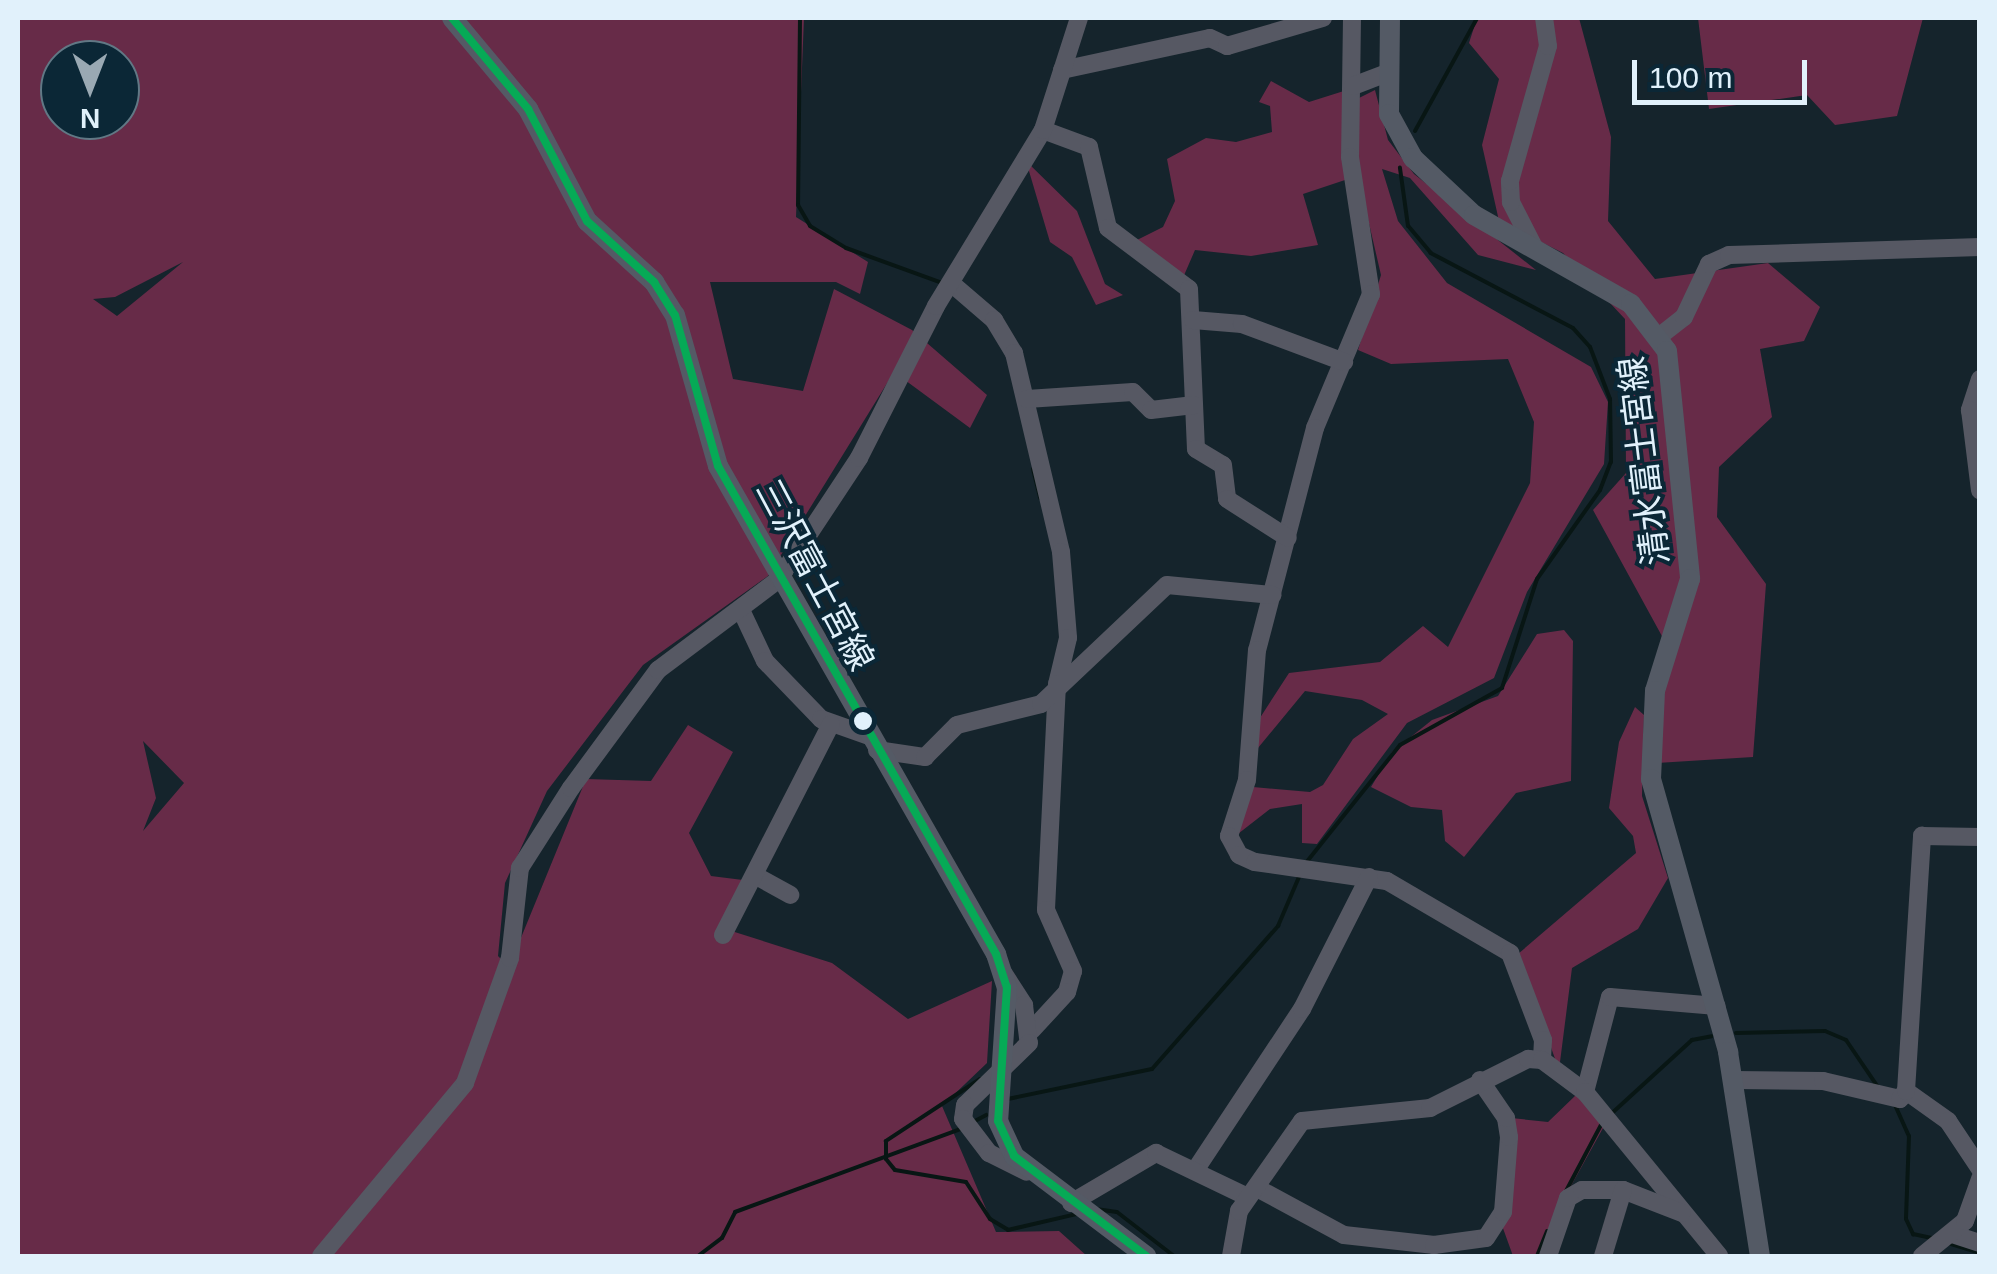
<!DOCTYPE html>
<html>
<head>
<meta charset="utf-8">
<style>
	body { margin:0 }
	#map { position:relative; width:1997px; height:1274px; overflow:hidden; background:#15242c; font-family:Helvetica,"Noto Sans JP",sans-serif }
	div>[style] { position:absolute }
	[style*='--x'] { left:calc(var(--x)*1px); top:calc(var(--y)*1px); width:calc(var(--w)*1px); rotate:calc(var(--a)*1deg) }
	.green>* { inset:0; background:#672b48 }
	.stream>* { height:4px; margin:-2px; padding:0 2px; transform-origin:2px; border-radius:2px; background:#081614 }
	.minor>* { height:18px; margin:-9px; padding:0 9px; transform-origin:9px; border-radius:9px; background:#565863 }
	.major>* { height:20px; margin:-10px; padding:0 10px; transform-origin:10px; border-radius:10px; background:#545a65 }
	.bus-1>* { height:8px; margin:-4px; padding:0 4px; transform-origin:4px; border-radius:4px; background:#06aa56 }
	.dots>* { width:28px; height:28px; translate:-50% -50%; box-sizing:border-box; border:5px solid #0b2736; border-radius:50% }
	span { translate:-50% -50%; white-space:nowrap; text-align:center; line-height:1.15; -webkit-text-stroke:8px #0b2736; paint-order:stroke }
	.street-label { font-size:35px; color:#e1f1fb }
	.frame { position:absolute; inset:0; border:20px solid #e1f1fb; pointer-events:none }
	.north { position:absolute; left:40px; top:40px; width:100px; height:100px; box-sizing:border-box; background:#0b2736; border:2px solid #617885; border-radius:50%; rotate:180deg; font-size:28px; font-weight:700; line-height:40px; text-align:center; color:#e1f1fb }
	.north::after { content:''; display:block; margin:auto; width:35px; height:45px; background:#9aa9b3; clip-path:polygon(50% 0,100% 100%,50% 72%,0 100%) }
	.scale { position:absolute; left:1632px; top:60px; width:175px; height:45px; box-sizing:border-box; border:5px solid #e1f1fb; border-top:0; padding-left:12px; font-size:30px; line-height:35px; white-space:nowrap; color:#e1f1fb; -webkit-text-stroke:8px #0b2736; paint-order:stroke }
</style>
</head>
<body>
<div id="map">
	<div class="green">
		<div style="clip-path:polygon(evenodd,18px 18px,804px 18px,796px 217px,868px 262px,860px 294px,836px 282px,710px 282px,733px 379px,803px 391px,834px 289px,912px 330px,987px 395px,970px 428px,894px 372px,768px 576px,643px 665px,547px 791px,505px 883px,498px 956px,509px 967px,586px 779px,651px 781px,688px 725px,733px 752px,689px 833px,711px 876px,751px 881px,722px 928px,832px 963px,908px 1019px,992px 981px,987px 1063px,942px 1106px,996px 1232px,1059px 1231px,1087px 1256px,18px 1256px,18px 18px,60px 60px,120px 60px,120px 120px,60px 120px,60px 60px,18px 18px,183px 262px,117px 316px,93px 299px,115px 297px,183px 262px,18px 18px,143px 741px,184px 783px,143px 831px,156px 798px,143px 741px)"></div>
		<div style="clip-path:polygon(1477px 18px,1579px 18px,1611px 137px,1608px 221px,1655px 279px,1768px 263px,1820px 307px,1804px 341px,1760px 349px,1772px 417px,1719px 467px,1717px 517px,1766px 584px,1753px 757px,1657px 763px,1669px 649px,1593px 510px,1626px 473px,1625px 319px,1563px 253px,1499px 221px,1482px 145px,1499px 79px,1469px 43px)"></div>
		<div style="clip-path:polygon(1698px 18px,1923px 18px,1897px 116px,1835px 125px,1807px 95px,1709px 109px)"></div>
		<div style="clip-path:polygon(1271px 81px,1309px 102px,1347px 90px,1348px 179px,1303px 194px,1318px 245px,1251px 256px,1195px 250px,1182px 280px,1135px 241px,1163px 227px,1175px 201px,1167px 159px,1206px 138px,1236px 142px,1272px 132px,1270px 106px,1259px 102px)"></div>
		<div style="clip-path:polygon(1375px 90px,1388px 140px,1414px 174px,1536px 270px,1478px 255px,1410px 178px,1382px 169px,1398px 221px,1447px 283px,1591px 367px,1608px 402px,1604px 464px,1527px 592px,1494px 678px,1407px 723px,1317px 844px,1302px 843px,1302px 804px,1270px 809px,1234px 837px,1253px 787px,1310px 792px,1323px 785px,1353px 739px,1388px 714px,1362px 700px,1305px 691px,1253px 754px,1256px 724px,1289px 673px,1380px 662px,1423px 626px,1448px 647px,1530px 483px,1534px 422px,1508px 359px,1391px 364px,1358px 350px,1381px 275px,1357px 172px,1359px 98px)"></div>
		<div style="clip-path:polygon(1026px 161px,1077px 211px,1105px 284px,1123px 295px,1096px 305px,1072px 257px,1050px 242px)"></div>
		<div style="clip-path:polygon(1564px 630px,1573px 641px,1571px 781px,1516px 793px,1464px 857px,1445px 841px,1442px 810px,1411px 807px,1371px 787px,1392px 752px,1432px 720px,1498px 696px,1537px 634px)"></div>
		<div style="clip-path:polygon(1635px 707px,1644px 715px,1642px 796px,1668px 878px,1638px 929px,1572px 968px,1559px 1070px,1518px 954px,1636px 853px,1633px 836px,1609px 808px,1619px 742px)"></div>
		<div style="clip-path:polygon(1576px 1095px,1608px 1119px,1566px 1195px,1547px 1256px,1513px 1256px,1500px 1220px,1511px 1118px,1548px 1122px)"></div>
	</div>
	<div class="stream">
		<div style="--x:800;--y:18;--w:187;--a:90.6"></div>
		<div style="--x:798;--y:205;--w:24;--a:60"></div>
		<div style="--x:810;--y:226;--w:42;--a:31.4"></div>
		<div style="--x:846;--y:248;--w:105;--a:20"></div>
		<div style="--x:1415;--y:131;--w:129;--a:-61.2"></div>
		<div style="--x:1033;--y:469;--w:30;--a:76"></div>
		<div style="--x:1305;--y:864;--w:152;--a:-51.4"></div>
		<div style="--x:1400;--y:745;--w:117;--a:-29.2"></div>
		<div style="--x:1502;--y:688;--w:114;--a:-72.2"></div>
		<div style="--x:1537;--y:579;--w:109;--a:-54.7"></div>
		<div style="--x:1600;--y:490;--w:30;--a:-69"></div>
		<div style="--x:1611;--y:462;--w:63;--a:-90.9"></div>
		<div style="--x:1610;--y:399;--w:56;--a:-111"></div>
		<div style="--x:1590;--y:347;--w:25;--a:-132"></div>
		<div style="--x:1573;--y:328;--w:161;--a:-152.2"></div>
		<div style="--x:1431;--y:253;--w:35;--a:-130"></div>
		<div style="--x:1408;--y:226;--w:59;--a:-97.9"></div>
		<div style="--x:1736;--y:1033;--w:89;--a:-1.3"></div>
		<div style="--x:1825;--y:1031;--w:23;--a:23"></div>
		<div style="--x:1846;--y:1040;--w:57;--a:55.8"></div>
		<div style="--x:980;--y:1079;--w:113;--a:146.6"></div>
		<div style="--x:886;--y:1141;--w:18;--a:90"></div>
		<div style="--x:886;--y:1159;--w:14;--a:51"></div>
		<div style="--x:895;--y:1170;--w:72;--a:9.6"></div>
		<div style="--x:966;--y:1182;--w:44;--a:57"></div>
		<div style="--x:990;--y:1219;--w:21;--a:31"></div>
		<div style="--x:1008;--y:1230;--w:71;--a:-13.1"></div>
		<div style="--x:1008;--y:1099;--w:147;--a:-11.8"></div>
		<div style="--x:1152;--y:1069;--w:191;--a:-48.6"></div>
		<div style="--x:1278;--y:926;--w:53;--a:-66.8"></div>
		<div style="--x:1895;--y:1105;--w:34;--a:66"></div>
		<div style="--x:1909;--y:1136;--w:83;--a:92.1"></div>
		<div style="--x:1906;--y:1219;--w:17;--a:65"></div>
		<div style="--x:1913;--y:1234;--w:19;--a:12"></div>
		<div style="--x:1611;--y:1114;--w:110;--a:-42.4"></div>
		<div style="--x:1692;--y:1040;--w:20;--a:-11"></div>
		<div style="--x:973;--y:1122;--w:15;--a:-28"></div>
		<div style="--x:1566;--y:1191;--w:75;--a:-62.1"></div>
		<div style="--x:1096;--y:1209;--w:21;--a:8"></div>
		<div style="--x:1117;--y:1212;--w:72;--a:37.7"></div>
		<div style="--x:1951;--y:1244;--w:30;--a:17"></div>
		<div style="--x:698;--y:1256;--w:30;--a:-37"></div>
		<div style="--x:722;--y:1238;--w:29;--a:-63"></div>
		<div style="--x:735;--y:1212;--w:240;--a:-20.2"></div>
		<div style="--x:1537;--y:1256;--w:27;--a:-68"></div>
	</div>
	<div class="minor">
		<div style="--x:1352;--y:18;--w:139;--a:90.8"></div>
		<div style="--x:1350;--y:157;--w:139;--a:81.3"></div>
		<div style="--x:1371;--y:294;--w:145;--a:112.7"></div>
		<div style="--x:1315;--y:428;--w:229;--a:104.6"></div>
		<div style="--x:1257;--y:650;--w:130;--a:94.4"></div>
		<div style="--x:1247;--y:780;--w:59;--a:107.8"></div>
		<div style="--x:1229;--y:836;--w:21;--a:62"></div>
		<div style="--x:1239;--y:855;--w:17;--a:24"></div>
		<div style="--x:1255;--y:862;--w:133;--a:8.2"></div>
		<div style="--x:1387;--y:881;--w:143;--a:30.3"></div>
		<div style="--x:1510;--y:953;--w:93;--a:69.2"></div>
		<div style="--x:1543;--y:1040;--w:20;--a:93"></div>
		<div style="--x:1062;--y:70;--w:151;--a:-12.2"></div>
		<div style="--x:1210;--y:38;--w:19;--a:25"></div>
		<div style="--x:1227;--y:46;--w:100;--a:-16.3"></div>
		<div style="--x:1353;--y:86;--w:36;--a:-21"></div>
		<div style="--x:1043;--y:130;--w:49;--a:20.3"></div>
		<div style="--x:1089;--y:147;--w:83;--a:76.8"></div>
		<div style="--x:1108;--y:228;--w:101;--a:37"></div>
		<div style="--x:1189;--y:289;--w:160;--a:87.5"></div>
		<div style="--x:1196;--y:449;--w:31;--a:31"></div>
		<div style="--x:1223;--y:465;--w:34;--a:83"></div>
		<div style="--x:1227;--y:499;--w:72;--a:32.6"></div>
		<div style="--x:1535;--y:249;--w:53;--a:-117.1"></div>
		<div style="--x:1511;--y:202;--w:21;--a:-93"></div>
		<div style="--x:1510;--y:181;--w:140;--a:-74.3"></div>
		<div style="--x:1548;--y:46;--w:28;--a:-98"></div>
		<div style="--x:951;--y:283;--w:57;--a:40.7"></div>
		<div style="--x:994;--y:320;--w:39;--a:59"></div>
		<div style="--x:1014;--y:353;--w:204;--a:76.7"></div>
		<div style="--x:1061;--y:552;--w:86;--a:85.3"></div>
		<div style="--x:1068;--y:638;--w:47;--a:103.4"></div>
		<div style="--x:1057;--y:684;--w:226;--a:92.8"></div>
		<div style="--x:1046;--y:910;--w:67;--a:66.1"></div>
		<div style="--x:1073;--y:971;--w:22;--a:106"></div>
		<div style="--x:1067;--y:992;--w:52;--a:132.6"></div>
		<div style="--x:1193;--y:320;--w:49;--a:4.7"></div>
		<div style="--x:1242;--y:324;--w:109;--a:20.4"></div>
		<div style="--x:1661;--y:335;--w:29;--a:-38"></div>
		<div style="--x:1684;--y:317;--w:59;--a:-64.7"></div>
		<div style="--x:1709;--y:264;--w:22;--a:-24"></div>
		<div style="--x:1729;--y:255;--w:251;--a:-1.8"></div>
		<div style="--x:1980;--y:379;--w:33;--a:108"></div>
		<div style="--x:1970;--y:410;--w:81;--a:82.9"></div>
		<div style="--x:1027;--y:399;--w:106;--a:-3.8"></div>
		<div style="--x:1133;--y:392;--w:25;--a:45"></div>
		<div style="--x:1151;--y:410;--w:43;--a:-6.6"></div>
		<div style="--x:741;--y:610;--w:56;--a:64.8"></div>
		<div style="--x:765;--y:661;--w:81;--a:46"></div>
		<div style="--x:821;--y:719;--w:51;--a:19.5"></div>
		<div style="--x:877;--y:750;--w:49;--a:8.3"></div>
		<div style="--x:925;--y:757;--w:45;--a:-45"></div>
		<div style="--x:957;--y:725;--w:87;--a:-14"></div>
		<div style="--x:1041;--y:704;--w:173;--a:-43.4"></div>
		<div style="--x:1167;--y:585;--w:106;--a:5.4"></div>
		<div style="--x:758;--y:877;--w:37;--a:29"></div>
		<div style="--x:723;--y:935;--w:237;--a:-62.9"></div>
		<div style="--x:1004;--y:974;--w:37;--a:57"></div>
		<div style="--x:1024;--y:1005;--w:38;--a:83"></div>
		<div style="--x:1029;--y:1043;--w:89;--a:135.9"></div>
		<div style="--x:965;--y:1105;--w:14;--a:98"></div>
		<div style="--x:963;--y:1119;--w:43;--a:52.6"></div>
		<div style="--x:989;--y:1153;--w:42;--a:26.6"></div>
		<div style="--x:1734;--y:1080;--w:89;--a:0.6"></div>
		<div style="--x:1823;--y:1081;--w:79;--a:13.2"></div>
		<div style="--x:1900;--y:1099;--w:10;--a:-53"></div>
		<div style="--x:1906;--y:1091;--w:52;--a:35.5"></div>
		<div style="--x:1948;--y:1121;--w:58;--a:56.3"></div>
		<div style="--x:1906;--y:1091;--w:256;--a:-86.4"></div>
		<div style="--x:1922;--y:836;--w:58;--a:1"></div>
		<div style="--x:1585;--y:1092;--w:98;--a:-75.3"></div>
		<div style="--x:1610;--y:997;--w:107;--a:4.8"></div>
		<div style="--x:1196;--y:1169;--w:192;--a:-56.5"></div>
		<div style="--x:1302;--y:1009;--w:148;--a:-63.1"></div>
		<div style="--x:1257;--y:1188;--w:99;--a:28.4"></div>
		<div style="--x:1344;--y:1235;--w:91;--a:6.3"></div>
		<div style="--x:1434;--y:1245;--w:52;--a:-7.7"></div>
		<div style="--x:1486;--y:1238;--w:31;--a:-57"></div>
		<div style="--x:1503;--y:1212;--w:75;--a:-85.4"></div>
		<div style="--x:1509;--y:1137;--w:19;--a:-99"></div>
		<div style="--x:1506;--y:1118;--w:46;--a:-124.4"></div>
		<div style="--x:1071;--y:1203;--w:99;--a:-30.5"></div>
		<div style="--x:1156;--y:1153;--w:102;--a:25.6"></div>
		<div style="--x:1952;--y:1234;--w:29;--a:18"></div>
		<div style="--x:321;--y:1256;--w:225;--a:-50.2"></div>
		<div style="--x:465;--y:1083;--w:133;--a:-70.2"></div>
		<div style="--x:510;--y:958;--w:91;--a:-83.7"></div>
		<div style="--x:520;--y:868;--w:95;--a:-57.5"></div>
		<div style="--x:571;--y:788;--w:147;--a:-53.6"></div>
		<div style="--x:658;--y:670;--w:151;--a:-36.9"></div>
		<div style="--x:779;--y:579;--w:145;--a:-56.5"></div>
		<div style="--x:859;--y:458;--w:170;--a:-63.1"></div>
		<div style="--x:936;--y:306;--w:206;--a:-58.7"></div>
		<div style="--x:1043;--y:130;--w:118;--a:-72.2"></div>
		<div style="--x:1231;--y:1256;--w:46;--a:-79.9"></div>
		<div style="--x:1239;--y:1211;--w:110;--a:-55"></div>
		<div style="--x:1302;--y:1121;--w:129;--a:-5.8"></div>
		<div style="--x:1430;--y:1108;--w:110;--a:-26.6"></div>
		<div style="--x:1528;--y:1059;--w:14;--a:4"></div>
		<div style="--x:1542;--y:1060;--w:54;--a:36.7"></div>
		<div style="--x:1585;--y:1092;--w:212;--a:50.7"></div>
		<div style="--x:1548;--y:1256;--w:61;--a:-71"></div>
		<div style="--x:1568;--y:1198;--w:16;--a:-30"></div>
		<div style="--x:1582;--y:1190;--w:41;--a:0"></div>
		<div style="--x:1623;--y:1190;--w:63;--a:21.3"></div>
		<div style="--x:1603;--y:1256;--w:69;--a:-73.1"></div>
		<div style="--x:1922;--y:1256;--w:55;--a:-39.1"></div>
		<div style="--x:1965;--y:1221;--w:45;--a:-70.3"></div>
	</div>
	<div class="major">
		<div style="--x:452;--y:18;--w:119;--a:50.1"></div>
		<div style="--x:528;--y:109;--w:127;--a:62.2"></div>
		<div style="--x:587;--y:221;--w:91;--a:42.3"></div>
		<div style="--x:654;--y:282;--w:39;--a:58"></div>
		<div style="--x:675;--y:315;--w:157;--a:74.1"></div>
		<div style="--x:718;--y:466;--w:562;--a:60.33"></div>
		<div style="--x:996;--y:954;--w:35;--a:72"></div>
		<div style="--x:1007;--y:987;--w:134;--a:93.8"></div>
		<div style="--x:998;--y:1121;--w:38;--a:65"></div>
		<div style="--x:1014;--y:1156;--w:166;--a:37.1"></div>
		<div style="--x:1390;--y:18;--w:96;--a:90.6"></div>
		<div style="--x:1389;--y:114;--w:50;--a:61.4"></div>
		<div style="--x:1413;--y:158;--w:83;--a:43.1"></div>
		<div style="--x:1474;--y:215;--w:180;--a:29.5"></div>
		<div style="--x:1631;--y:304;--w:59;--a:52.5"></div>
		<div style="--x:1667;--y:351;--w:229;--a:84.2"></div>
		<div style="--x:1690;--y:579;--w:117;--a:107.4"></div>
		<div style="--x:1655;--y:691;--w:88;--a:92.6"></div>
		<div style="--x:1651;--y:779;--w:284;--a:74.2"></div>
		<div style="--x:1728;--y:1052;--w:206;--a:81.1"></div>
	</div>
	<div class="bus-1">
		<div style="--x:452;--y:18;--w:119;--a:50.1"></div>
		<div style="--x:528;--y:109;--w:127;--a:62.2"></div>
		<div style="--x:587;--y:221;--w:91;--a:42.3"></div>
		<div style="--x:654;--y:282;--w:39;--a:58"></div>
		<div style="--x:675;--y:315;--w:157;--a:74.1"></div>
		<div style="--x:718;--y:466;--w:562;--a:60.33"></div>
		<div style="--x:996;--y:954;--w:35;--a:72"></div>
		<div style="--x:1007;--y:987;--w:134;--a:93.8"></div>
		<div style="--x:998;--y:1121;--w:38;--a:65"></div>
		<div style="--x:1014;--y:1156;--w:166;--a:37.1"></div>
	</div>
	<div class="dots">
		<div style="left:863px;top:721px;background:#e1f1fb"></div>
	</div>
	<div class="street-label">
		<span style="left:1644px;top:461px;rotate:-97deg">清水富士宮線</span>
		<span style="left:815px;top:575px;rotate:62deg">三沢富士宮線</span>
	</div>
	<div class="frame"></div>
	<div class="north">N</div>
	<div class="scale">100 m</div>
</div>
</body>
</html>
